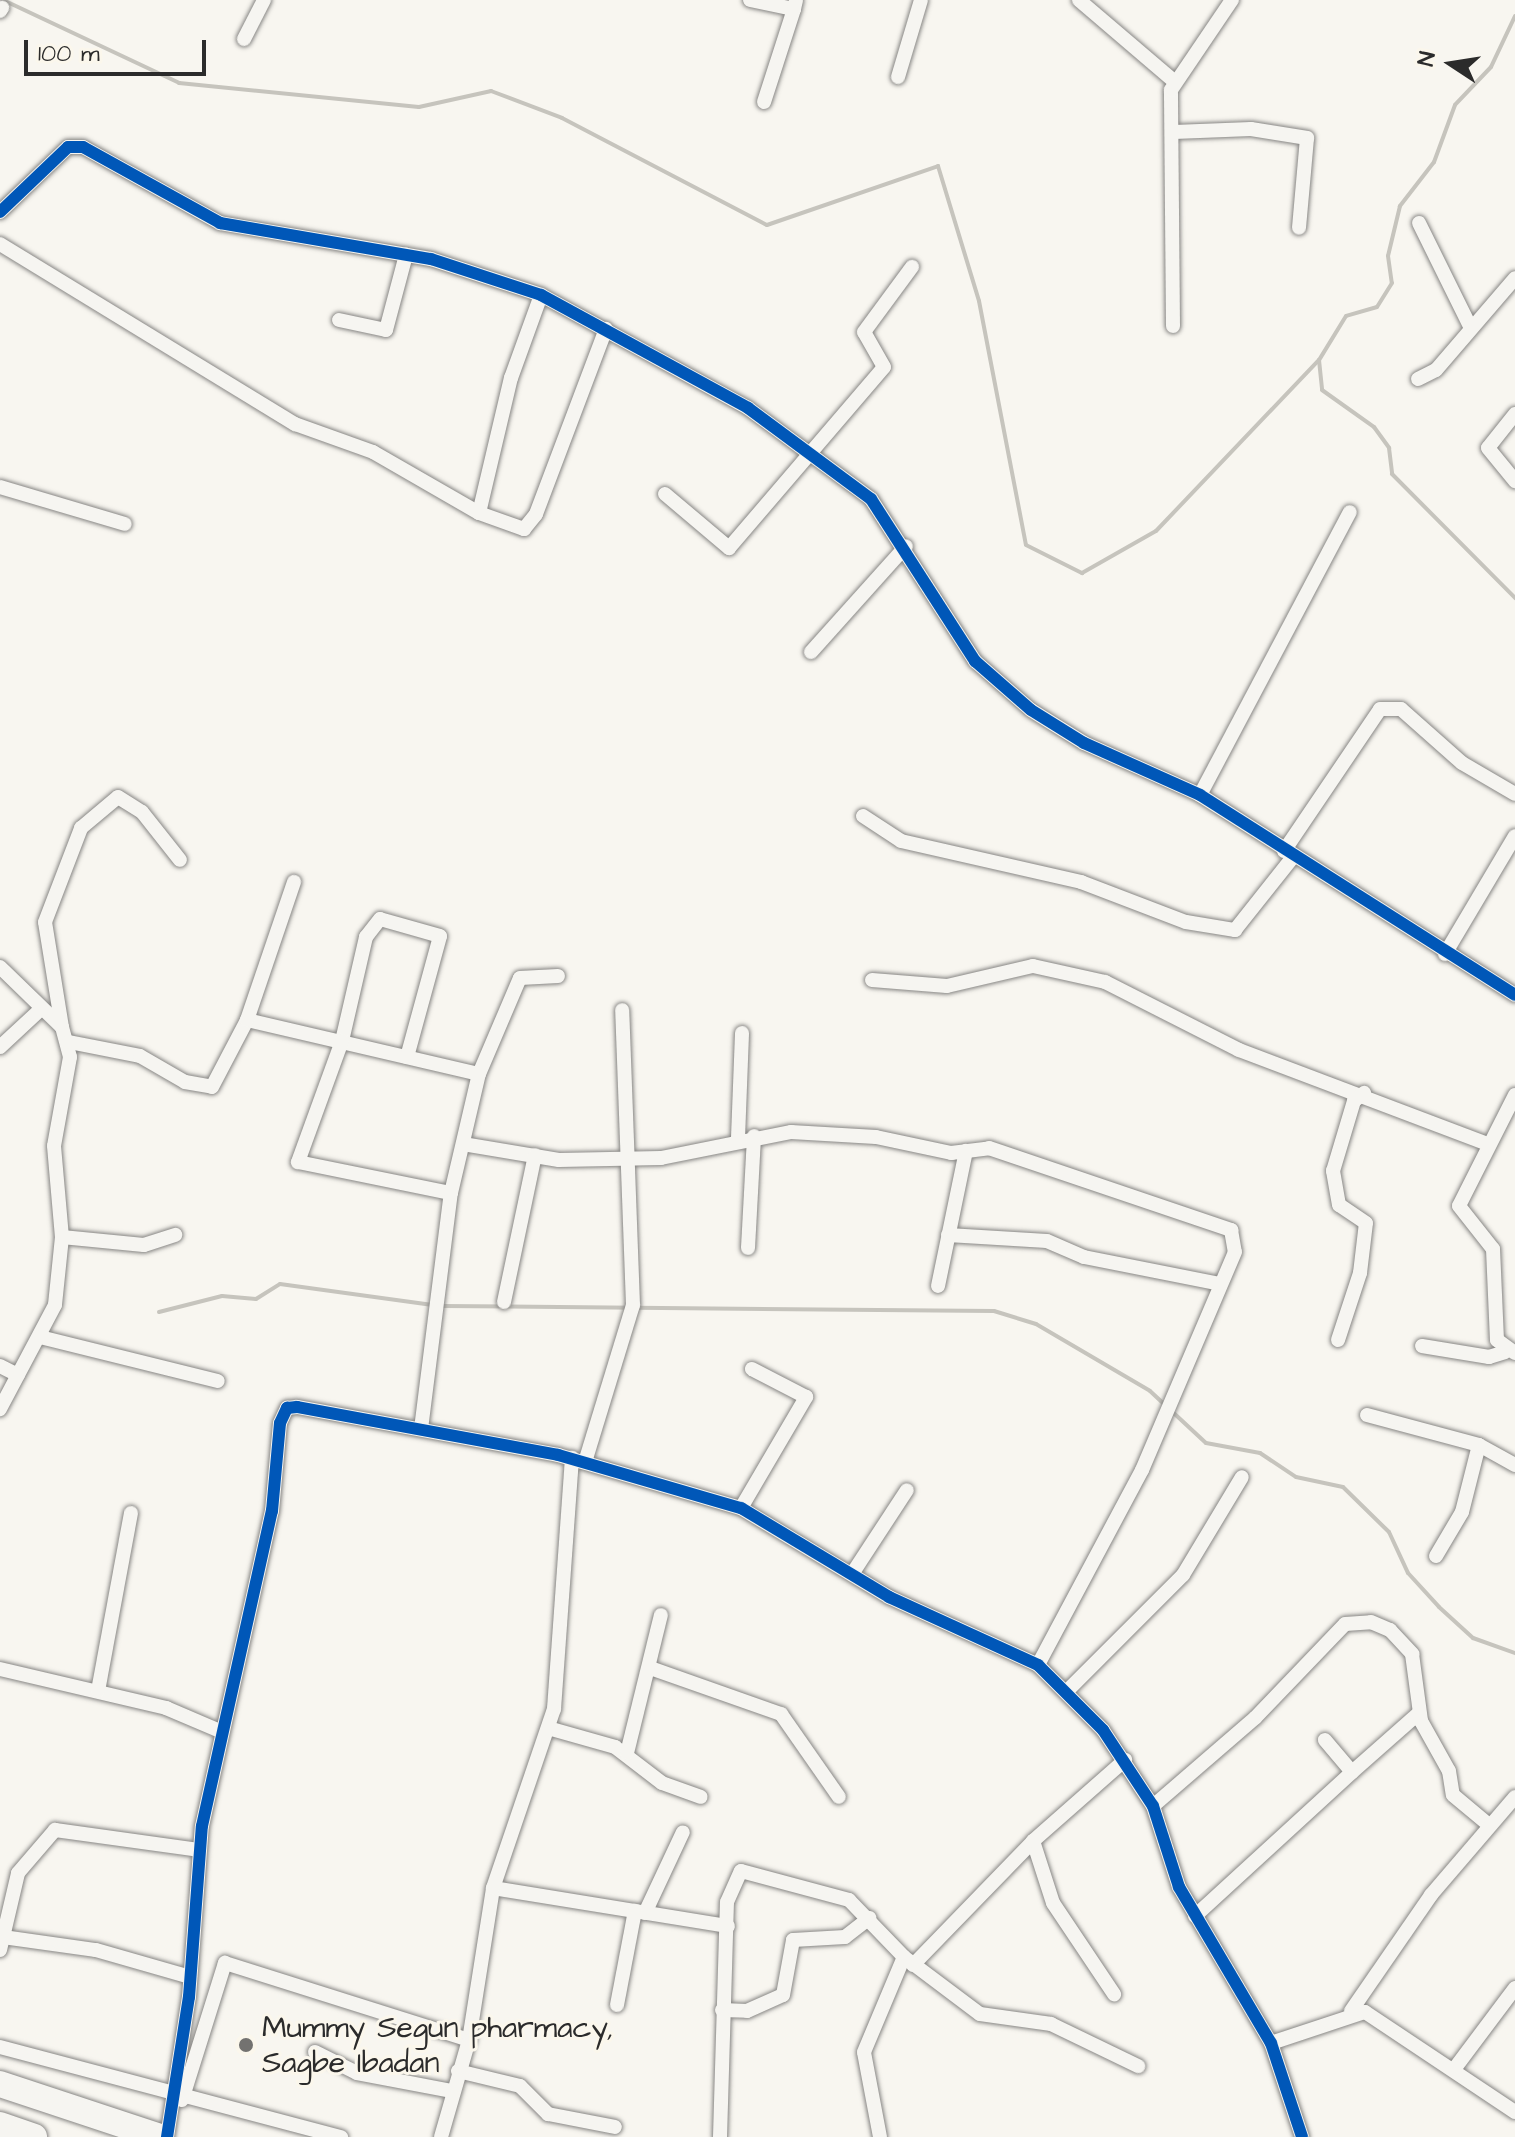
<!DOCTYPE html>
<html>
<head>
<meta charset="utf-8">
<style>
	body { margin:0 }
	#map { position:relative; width:1515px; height:2137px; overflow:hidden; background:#f8f6f0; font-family:"Architects Daughter",sans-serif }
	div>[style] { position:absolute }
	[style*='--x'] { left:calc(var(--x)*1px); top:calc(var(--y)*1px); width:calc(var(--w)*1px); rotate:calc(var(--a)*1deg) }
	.stream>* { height:4px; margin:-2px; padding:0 2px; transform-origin:2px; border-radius:2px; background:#c6c4bd }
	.roads { filter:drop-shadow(0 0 2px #878684) drop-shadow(0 0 2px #878684) }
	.street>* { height:14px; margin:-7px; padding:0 7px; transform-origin:7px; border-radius:7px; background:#f6f5f1 }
	.highway>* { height:26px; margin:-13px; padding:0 13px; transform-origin:13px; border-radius:13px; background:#f6f5f1 }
	.cycleway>* { height:12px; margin:-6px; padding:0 6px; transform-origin:6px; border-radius:6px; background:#0057b8 }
	.dots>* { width:22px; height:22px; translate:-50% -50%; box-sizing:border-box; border:4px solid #fbf7ec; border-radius:50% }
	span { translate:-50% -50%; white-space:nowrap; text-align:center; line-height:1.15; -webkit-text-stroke:6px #fbf7ec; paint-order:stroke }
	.poi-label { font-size:30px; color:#2b2b2b }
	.left { translate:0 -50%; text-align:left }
	.north { position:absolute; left:1411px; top:24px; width:80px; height:80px; -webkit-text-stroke:6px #fbf7ec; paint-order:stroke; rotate:282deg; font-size:22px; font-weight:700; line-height:32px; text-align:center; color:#2b2b2b }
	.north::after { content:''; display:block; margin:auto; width:28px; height:36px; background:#2b2b2b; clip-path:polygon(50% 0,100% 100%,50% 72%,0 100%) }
	.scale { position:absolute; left:24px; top:40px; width:182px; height:36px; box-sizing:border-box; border:4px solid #2b2b2b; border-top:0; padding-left:10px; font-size:24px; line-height:28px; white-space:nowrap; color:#2b2b2b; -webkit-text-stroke:6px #fbf7ec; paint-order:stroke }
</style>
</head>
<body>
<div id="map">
	<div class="stream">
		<div style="--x:3;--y:0;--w:195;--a:25.2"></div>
		<div style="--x:179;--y:83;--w:241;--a:5.7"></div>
		<div style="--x:419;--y:107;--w:74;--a:-12.5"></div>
		<div style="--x:491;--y:91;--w:76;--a:20.8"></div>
		<div style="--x:562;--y:118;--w:231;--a:27.6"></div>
		<div style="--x:767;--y:225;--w:181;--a:-19"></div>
		<div style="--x:938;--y:166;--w:141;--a:73.1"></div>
		<div style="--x:979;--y:301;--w:248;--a:79.1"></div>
		<div style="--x:1026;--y:545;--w:63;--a:26.6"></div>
		<div style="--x:1082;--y:573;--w:85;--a:-29.6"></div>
		<div style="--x:1156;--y:531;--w:236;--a:-46.4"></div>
		<div style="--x:1515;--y:16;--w:56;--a:115.2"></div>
		<div style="--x:1491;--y:67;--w:52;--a:133.5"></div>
		<div style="--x:1455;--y:105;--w:61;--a:110.2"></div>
		<div style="--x:1434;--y:162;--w:56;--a:127.7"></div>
		<div style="--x:1400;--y:206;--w:51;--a:103.5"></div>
		<div style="--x:1388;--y:256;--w:27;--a:82"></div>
		<div style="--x:1392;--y:283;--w:28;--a:122"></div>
		<div style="--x:1377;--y:307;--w:32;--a:164"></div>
		<div style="--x:1346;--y:316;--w:52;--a:121.5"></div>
		<div style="--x:1319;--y:360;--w:30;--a:84"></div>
		<div style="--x:1322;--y:390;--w:64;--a:35.4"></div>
		<div style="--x:1374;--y:427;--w:26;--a:54"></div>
		<div style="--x:1389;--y:448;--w:26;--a:83"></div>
		<div style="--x:1392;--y:474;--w:175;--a:45.2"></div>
		<div style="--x:442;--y:1306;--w:552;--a:0.52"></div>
		<div style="--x:994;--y:1311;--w:44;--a:17.2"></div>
		<div style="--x:1036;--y:1324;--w:132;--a:30.4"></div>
		<div style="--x:1150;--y:1391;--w:76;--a:42.9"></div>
		<div style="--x:1206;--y:1443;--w:55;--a:10.5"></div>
		<div style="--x:1260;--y:1453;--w:43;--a:33.7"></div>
		<div style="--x:1296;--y:1477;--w:48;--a:12"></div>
		<div style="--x:1343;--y:1487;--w:64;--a:44.4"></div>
		<div style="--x:1389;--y:1532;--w:45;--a:65.1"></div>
		<div style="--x:1408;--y:1573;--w:46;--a:47.6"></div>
		<div style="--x:1439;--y:1607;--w:46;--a:42.4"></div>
		<div style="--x:1473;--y:1638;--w:45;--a:19.7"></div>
		<div style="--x:159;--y:1312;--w:65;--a:-14.3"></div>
		<div style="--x:222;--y:1296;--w:34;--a:5"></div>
		<div style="--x:256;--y:1299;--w:28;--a:-32"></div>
		<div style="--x:280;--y:1284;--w:154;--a:7.8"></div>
	</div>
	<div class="roads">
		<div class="street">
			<div style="--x:750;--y:0;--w:45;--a:11.6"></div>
			<div style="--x:794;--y:9;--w:9;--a:-77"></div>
			<div style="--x:1079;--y:0;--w:126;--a:40.5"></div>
			<div style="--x:0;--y:11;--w:4;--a:-56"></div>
			<div style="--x:244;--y:39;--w:44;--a:-62.9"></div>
			<div style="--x:898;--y:77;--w:80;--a:-73.4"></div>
			<div style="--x:764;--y:102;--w:98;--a:-72.1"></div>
			<div style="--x:1174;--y:132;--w:77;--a:-2.2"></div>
			<div style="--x:1251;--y:129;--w:57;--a:9.1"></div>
			<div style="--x:1307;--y:138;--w:90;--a:95.1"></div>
			<div style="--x:0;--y:212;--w:94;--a:-43.7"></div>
			<div style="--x:68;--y:147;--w:15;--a:0"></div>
			<div style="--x:83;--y:147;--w:157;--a:29"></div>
			<div style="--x:220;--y:223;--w:214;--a:9.7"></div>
			<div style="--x:431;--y:259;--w:116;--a:18.1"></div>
			<div style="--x:541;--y:295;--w:236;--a:28.6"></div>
			<div style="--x:748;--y:408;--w:153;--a:36.5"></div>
			<div style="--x:871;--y:499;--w:193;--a:57.3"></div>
			<div style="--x:975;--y:661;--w:74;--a:41.2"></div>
			<div style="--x:1031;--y:710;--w:62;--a:31.9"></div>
			<div style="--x:1084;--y:743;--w:127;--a:24.1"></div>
			<div style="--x:1200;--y:795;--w:373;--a:32.4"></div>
			<div style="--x:1419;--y:223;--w:113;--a:63.7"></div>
			<div style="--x:0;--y:244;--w:346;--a:31.4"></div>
			<div style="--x:295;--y:424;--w:83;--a:19.7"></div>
			<div style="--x:373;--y:452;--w:122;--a:29.9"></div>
			<div style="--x:479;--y:513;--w:48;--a:19.6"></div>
			<div style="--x:524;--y:529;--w:19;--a:-51"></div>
			<div style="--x:536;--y:514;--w:198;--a:-69.3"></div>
			<div style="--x:339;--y:320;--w:48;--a:12"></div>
			<div style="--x:386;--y:330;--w:78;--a:-75.1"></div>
			<div style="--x:1173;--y:326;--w:236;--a:-90.5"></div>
			<div style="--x:1171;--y:90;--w:109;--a:-55.9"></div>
			<div style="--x:1418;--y:379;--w:20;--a:-27"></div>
			<div style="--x:1436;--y:370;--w:121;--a:-49.3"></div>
			<div style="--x:1515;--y:414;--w:43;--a:128.5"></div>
			<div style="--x:1488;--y:448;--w:43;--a:50.7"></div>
			<div style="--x:0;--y:487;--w:130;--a:16.5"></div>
			<div style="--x:665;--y:494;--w:84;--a:40.2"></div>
			<div style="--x:729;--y:548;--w:238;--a:-49.4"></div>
			<div style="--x:884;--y:367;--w:40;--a:-119.7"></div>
			<div style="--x:864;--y:332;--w:81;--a:-53.6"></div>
			<div style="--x:479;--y:513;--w:139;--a:-76.7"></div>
			<div style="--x:511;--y:378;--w:88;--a:-70.1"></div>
			<div style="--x:811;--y:652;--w:142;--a:-48.1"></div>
			<div style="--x:1200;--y:795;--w:320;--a:-62.1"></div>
			<div style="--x:863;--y:816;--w:45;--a:33.3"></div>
			<div style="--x:901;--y:841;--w:185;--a:12.8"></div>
			<div style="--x:1081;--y:882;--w:112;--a:20.9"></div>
			<div style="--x:1186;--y:922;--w:50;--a:9.3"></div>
			<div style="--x:1235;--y:930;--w:93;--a:-51.5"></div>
			<div style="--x:1284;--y:851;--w:171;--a:-55.9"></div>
			<div style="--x:1380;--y:709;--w:21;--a:0"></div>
			<div style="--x:1401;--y:709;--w:81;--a:41.5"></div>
			<div style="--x:1462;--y:763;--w:61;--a:30.3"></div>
			<div style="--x:1445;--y:954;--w:137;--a:-59.3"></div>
			<div style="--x:0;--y:967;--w:86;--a:44.1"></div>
			<div style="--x:62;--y:1027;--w:31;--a:75"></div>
			<div style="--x:70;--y:1057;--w:90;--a:100.2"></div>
			<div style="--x:54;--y:1146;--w:91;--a:85"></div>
			<div style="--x:62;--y:1237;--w:68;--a:95.9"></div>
			<div style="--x:55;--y:1305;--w:118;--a:117.9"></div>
			<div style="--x:872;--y:980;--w:75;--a:4.6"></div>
			<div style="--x:947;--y:986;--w:88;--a:-13.1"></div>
			<div style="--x:1033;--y:966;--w:74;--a:12.5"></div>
			<div style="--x:1105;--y:982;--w:150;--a:26.9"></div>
			<div style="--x:1239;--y:1050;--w:263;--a:20.7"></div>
			<div style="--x:247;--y:1020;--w:238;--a:13.1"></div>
			<div style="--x:62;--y:1027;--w:106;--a:-99.2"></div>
			<div style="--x:45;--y:922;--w:101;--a:-69"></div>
			<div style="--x:81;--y:828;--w:48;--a:-40"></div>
			<div style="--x:118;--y:797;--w:28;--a:32"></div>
			<div style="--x:142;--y:812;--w:61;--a:51.6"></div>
			<div style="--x:69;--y:1042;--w:72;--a:11.2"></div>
			<div style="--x:140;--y:1056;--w:52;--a:30"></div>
			<div style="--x:185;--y:1082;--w:27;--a:10"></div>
			<div style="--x:212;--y:1087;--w:76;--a:-62.4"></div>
			<div style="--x:247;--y:1020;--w:146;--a:-71.2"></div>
			<div style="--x:0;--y:1047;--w:56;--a:-42.8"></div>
			<div style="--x:407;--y:1057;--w:125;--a:-74.7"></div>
			<div style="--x:440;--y:936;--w:62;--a:-164.2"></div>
			<div style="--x:380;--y:919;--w:23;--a:128"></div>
			<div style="--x:366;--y:937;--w:107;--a:103"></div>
			<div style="--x:342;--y:1041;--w:129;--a:110"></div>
			<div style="--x:298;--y:1162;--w:156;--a:11.5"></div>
			<div style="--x:1515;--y:1095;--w:124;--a:116.8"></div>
			<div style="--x:1459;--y:1206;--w:55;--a:51.7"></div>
			<div style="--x:1493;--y:1249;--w:91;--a:87.5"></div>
			<div style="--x:1497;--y:1340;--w:22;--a:36"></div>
			<div style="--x:738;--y:1138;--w:105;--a:-87.8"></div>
			<div style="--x:463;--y:1144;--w:97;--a:9.5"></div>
			<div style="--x:559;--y:1160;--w:102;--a:-1.1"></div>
			<div style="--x:661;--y:1158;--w:133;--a:-11.3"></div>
			<div style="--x:791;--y:1132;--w:85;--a:3.4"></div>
			<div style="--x:876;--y:1137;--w:77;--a:12"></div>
			<div style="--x:951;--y:1153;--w:38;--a:-7"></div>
			<div style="--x:989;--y:1148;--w:256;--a:18.7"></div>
			<div style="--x:1231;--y:1230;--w:22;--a:80"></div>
			<div style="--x:1235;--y:1252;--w:237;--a:113.1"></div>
			<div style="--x:1142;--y:1470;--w:221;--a:118.1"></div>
			<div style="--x:948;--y:1235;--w:99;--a:3.5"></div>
			<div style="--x:1047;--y:1241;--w:40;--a:23.4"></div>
			<div style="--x:1084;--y:1257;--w:139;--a:11.2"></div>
			<div style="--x:62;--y:1237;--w:82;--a:5.6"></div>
			<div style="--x:144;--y:1245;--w:33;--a:-18"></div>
			<div style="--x:748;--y:1248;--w:112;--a:-86.9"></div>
			<div style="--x:938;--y:1286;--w:138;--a:-78.3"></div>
			<div style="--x:504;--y:1302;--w:150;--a:-78.1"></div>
			<div style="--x:40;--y:1337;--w:183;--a:13.9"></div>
			<div style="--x:1338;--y:1340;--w:71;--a:-71.8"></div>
			<div style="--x:1360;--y:1273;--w:50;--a:-83.2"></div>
			<div style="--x:1366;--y:1223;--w:32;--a:-146"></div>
			<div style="--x:1339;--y:1205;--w:35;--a:-100"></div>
			<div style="--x:1333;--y:1171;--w:73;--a:-73.3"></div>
			<div style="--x:1354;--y:1101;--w:13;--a:-39"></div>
			<div style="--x:1422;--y:1346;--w:68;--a:9.3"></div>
			<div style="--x:1489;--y:1357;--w:17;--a:-17"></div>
			<div style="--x:0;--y:1366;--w:20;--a:27"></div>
			<div style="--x:1367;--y:1415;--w:116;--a:15"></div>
			<div style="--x:1479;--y:1445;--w:41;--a:29.1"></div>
			<div style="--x:421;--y:1429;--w:238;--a:-82.8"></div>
			<div style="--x:451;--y:1193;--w:122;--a:-76.8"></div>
			<div style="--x:479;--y:1074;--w:104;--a:-66.9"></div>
			<div style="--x:520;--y:978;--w:38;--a:-3"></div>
			<div style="--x:585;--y:1462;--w:164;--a:-73"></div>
			<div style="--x:633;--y:1305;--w:295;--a:-92.1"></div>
			<div style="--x:741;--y:1508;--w:129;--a:-59.6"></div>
			<div style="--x:806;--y:1397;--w:61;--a:-152.6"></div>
			<div style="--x:1436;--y:1556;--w:51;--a:-59.4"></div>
			<div style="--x:1462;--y:1512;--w:69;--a:-75.8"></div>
			<div style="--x:852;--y:1574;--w:100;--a:-56.8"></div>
			<div style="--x:0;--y:1669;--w:171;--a:13.2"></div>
			<div style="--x:166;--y:1708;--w:59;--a:23.1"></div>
			<div style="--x:653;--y:1669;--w:136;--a:19.4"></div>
			<div style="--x:781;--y:1714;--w:101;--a:55.1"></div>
			<div style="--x:1069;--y:1689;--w:161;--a:-45"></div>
			<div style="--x:1183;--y:1575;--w:114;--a:-59"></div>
			<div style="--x:98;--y:1691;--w:181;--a:-79.5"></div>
			<div style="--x:548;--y:1728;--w:70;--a:15.8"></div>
			<div style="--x:615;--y:1747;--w:59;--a:37.5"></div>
			<div style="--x:662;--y:1783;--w:41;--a:19.7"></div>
			<div style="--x:627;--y:1753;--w:142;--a:-76.2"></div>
			<div style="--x:1352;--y:1772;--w:89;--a:-41.4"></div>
			<div style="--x:1153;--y:1806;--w:135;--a:-40.8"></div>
			<div style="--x:1255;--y:1718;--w:130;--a:-46.2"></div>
			<div style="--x:1345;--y:1624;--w:26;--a:-4"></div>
			<div style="--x:1371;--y:1622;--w:21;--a:23"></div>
			<div style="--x:1390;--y:1630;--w:33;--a:47"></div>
			<div style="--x:1412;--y:1654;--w:68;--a:82.3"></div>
			<div style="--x:1421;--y:1721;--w:57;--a:60.8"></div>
			<div style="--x:1449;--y:1771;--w:24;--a:81"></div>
			<div style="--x:1453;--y:1795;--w:47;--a:39.8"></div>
			<div style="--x:1033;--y:1841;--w:65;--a:72.1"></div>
			<div style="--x:1053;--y:1903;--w:110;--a:56.2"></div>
			<div style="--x:493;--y:1888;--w:238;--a:9.2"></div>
			<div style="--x:645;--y:1913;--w:89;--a:-64.9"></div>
			<div style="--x:1195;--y:1916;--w:213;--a:-42.5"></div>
			<div style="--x:1352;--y:1772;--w:42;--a:-130.2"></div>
			<div style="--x:3;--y:1937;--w:94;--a:8"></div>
			<div style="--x:96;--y:1950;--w:98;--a:16"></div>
			<div style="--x:0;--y:1950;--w:79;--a:-76.8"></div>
			<div style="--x:18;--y:1873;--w:57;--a:-49.3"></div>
			<div style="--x:55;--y:1830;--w:145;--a:7.9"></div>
			<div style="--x:913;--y:1965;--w:173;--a:-45.9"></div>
			<div style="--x:1033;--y:1841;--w:123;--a:-41.4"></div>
			<div style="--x:617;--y:2005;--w:96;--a:-79.2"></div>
			<div style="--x:722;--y:2010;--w:25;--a:2"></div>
			<div style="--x:747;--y:2011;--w:39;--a:-24"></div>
			<div style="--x:783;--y:1995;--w:56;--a:-79.7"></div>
			<div style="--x:793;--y:1940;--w:52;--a:-3.3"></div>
			<div style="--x:845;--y:1937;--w:31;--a:-38"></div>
			<div style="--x:1351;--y:2011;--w:141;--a:-55.4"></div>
			<div style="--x:1431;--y:1895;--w:129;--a:-49.4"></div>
			<div style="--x:1271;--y:2043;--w:99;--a:-18.3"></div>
			<div style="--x:1365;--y:2012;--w:180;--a:33.7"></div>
			<div style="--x:0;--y:2047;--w:353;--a:14.8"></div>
			<div style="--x:315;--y:2052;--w:47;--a:26.6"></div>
			<div style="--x:357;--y:2073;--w:97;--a:10.7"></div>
			<div style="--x:1455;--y:2068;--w:100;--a:-53.1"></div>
			<div style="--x:458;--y:2071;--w:64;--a:13.6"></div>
			<div style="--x:520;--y:2086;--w:40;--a:45"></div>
			<div style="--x:548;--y:2114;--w:68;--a:11"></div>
			<div style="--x:182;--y:2100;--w:144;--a:-72.6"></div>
			<div style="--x:225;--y:1963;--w:256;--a:17.5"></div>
			<div style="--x:167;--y:2137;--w:142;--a:-81.1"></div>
			<div style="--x:189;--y:1997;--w:171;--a:-85.7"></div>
			<div style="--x:202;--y:1826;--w:323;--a:-77.5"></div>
			<div style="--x:272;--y:1511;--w:88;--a:-84.8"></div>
			<div style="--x:280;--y:1423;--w:17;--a:-65"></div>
			<div style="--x:287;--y:1408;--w:10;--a:-6"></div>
			<div style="--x:297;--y:1407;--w:265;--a:10.4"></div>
			<div style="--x:558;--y:1455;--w:191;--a:16.2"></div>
			<div style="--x:741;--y:1508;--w:173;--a:31"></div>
			<div style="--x:889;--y:1597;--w:164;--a:24.5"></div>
			<div style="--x:1038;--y:1665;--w:92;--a:45"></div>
			<div style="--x:1103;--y:1730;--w:91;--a:56.7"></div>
			<div style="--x:1153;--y:1806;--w:85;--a:72.2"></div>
			<div style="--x:1179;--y:1887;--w:181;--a:59.5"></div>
			<div style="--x:1271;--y:2043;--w:99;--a:71.7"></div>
			<div style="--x:441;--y:2137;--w:101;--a:-73.9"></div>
			<div style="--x:469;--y:2040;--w:154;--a:-81"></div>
			<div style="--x:493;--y:1888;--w:189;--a:-71.2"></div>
			<div style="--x:554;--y:1709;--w:252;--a:-85.9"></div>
			<div style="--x:720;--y:2137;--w:235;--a:-88.3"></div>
			<div style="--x:727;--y:1902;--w:34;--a:-66"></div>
			<div style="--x:741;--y:1871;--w:112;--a:15"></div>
			<div style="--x:849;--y:1900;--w:79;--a:46"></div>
			<div style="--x:904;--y:1957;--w:95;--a:36.9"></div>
			<div style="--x:980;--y:2014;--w:72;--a:8"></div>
			<div style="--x:1051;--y:2024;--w:97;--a:25.8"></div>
			<div style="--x:880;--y:2137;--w:86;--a:-100.7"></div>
			<div style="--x:864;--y:2052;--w:103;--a:-67.2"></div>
		</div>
		<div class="highway">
			<div style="--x:0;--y:2084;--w:169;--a:18.3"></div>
			<div style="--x:0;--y:2125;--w:36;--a:19"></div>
		</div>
	</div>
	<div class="cycleway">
		<div style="--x:0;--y:212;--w:94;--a:-43.7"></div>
		<div style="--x:68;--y:147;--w:15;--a:0"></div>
		<div style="--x:83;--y:147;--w:157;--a:29"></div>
		<div style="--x:220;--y:223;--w:214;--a:9.7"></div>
		<div style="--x:431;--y:259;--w:116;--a:18.1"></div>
		<div style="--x:541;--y:295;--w:236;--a:28.6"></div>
		<div style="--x:748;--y:408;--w:153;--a:36.5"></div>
		<div style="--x:871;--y:499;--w:193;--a:57.3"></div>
		<div style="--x:975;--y:661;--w:74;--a:41.2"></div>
		<div style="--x:1031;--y:710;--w:62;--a:31.9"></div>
		<div style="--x:1084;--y:743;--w:127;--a:24.1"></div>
		<div style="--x:1200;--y:795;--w:373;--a:32.4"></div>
		<div style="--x:167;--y:2137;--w:142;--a:-81.1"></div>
		<div style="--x:189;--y:1997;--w:171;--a:-85.7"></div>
		<div style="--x:202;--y:1826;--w:323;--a:-77.5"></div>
		<div style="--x:272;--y:1511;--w:88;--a:-84.8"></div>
		<div style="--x:280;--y:1423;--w:17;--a:-65"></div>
		<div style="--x:287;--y:1408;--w:10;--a:-6"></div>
		<div style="--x:297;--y:1407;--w:265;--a:10.4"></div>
		<div style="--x:558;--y:1455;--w:191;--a:16.2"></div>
		<div style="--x:741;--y:1508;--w:173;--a:31"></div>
		<div style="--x:889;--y:1597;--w:164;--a:24.5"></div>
		<div style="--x:1038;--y:1665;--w:92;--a:45"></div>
		<div style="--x:1103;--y:1730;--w:91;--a:56.7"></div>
		<div style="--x:1153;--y:1806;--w:85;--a:72.2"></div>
		<div style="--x:1179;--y:1887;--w:181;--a:59.5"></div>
		<div style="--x:1271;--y:2043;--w:99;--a:71.7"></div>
	</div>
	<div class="dots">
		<div style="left:246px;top:2045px;background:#737270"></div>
	</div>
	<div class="poi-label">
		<span class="left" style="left:262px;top:2045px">Mummy Segun pharmacy,<br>Sagbe Ibadan</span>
	</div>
	<div class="north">N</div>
	<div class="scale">100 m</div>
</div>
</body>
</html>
